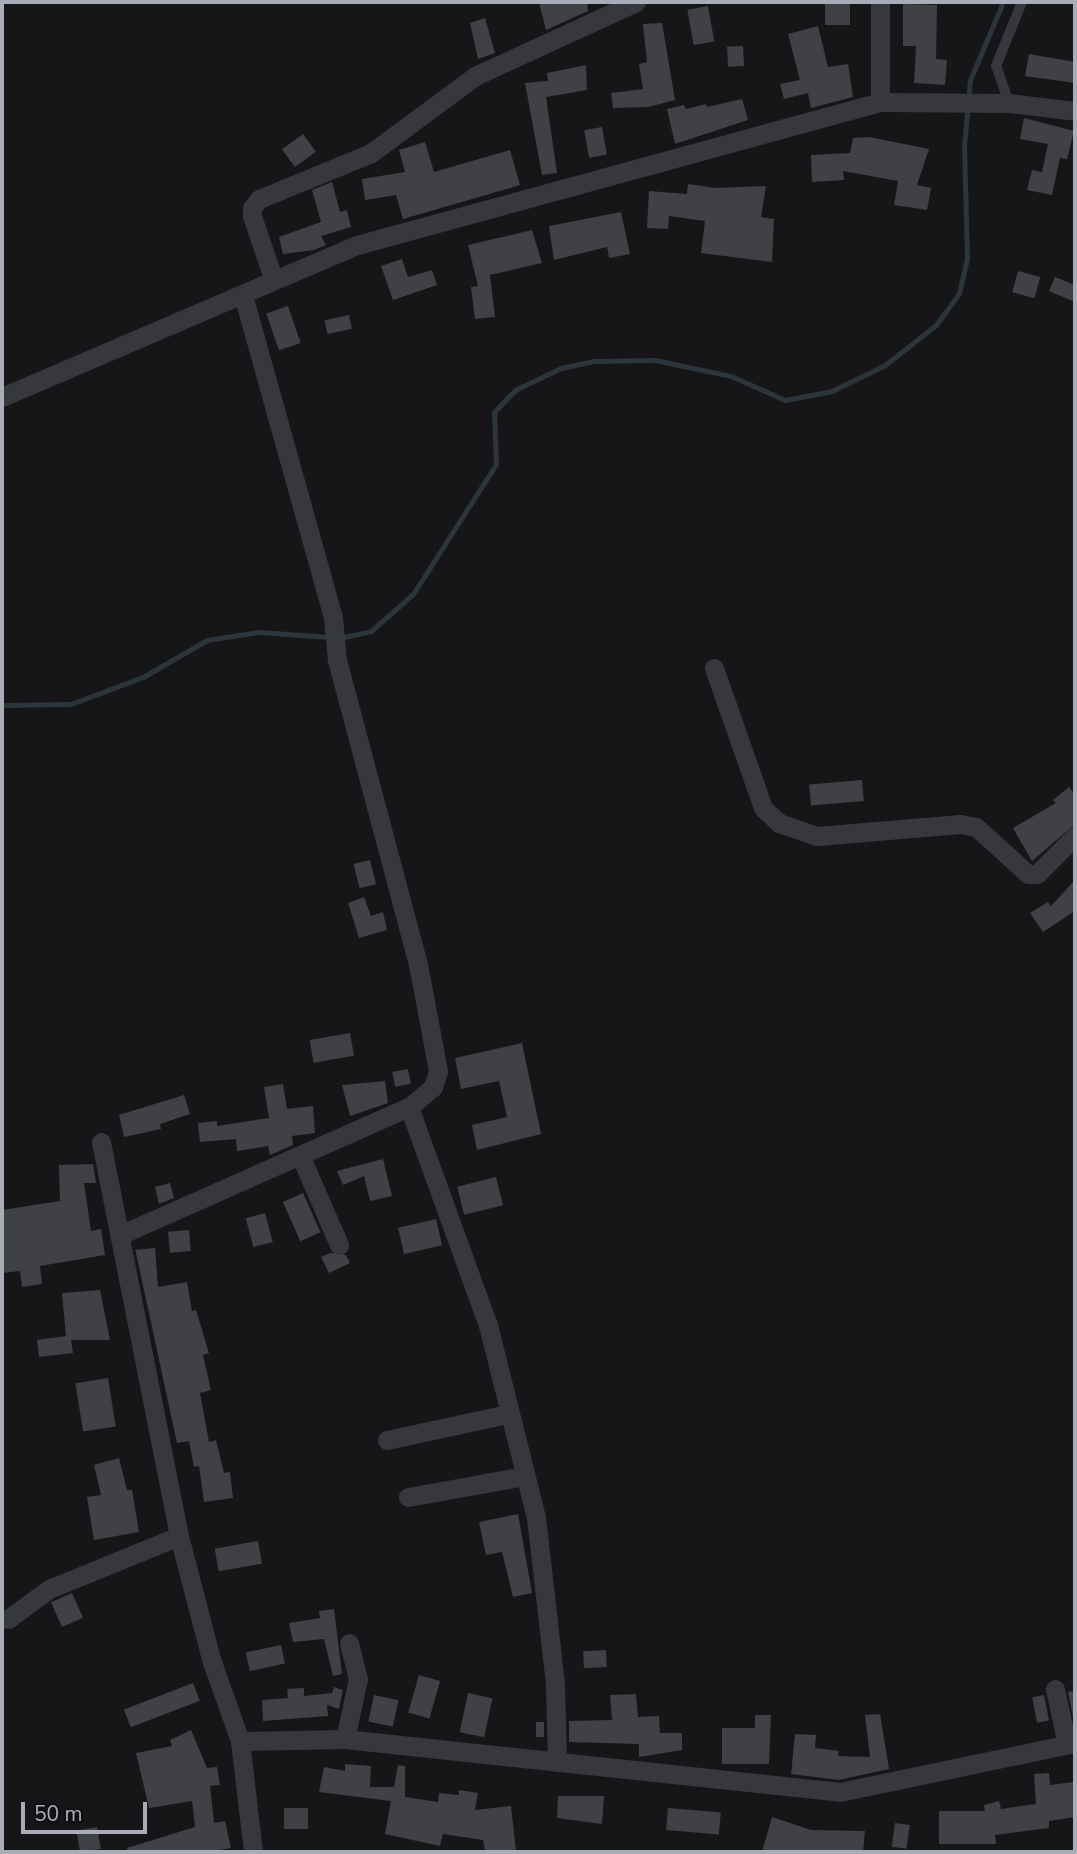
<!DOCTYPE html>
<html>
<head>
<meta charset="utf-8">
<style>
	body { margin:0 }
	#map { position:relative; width:1077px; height:1854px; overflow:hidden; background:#161618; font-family:"Nunito Sans",sans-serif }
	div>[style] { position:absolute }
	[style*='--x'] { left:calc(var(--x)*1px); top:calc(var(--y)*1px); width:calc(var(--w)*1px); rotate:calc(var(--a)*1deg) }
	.stream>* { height:5px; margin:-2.5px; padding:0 2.5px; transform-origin:2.5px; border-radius:2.5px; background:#2c353c }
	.building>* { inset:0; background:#404145; transform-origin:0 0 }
	.lane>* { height:10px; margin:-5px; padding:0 5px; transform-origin:5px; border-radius:5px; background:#37383d }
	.street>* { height:19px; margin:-9.5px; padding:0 9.5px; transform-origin:9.5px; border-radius:9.5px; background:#37383d }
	span { translate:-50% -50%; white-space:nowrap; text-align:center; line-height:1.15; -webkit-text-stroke:5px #111113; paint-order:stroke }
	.frame { position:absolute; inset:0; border:4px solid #a8adb8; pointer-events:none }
	.scale { position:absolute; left:21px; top:1802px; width:126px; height:32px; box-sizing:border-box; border:4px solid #a8adb8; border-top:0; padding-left:9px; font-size:21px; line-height:24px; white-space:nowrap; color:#a8adb8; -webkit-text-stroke:5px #111113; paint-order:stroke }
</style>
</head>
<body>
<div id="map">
	<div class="stream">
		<div style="--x:339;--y:638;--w:33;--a:-12"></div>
		<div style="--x:371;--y:631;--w:56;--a:-41.4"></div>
		<div style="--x:413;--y:594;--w:154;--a:-57.4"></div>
		<div style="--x:496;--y:464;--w:52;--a:-92.2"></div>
		<div style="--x:494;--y:412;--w:30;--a:-46"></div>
		<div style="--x:515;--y:390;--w:51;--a:-25.6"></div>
		<div style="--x:561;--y:368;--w:33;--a:-12"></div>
		<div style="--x:593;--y:361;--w:62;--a:-0.9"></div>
		<div style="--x:655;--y:360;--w:78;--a:11.9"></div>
		<div style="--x:731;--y:376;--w:59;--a:24"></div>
		<div style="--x:785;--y:400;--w:48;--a:-10.8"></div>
		<div style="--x:832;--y:391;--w:59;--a:-26.1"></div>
		<div style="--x:885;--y:365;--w:65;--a:-38.1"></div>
		<div style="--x:936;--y:325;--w:39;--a:-54"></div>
		<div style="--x:959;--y:293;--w:35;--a:-77"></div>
		<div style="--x:967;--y:259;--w:113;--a:-91.5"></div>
		<div style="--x:964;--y:146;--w:66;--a:-84.8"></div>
		<div style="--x:970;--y:80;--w:85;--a:-67.1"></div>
		<div style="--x:2;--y:705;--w:69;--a:-0.8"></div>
		<div style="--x:71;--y:704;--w:77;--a:-20.6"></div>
		<div style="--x:143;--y:677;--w:74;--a:-30"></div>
		<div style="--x:207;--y:640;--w:53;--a:-8.7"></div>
		<div style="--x:259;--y:632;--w:70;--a:4.1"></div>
	</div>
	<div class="building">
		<div style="clip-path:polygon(539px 2px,587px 2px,588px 11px,546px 30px)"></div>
		<div style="left:825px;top:2px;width:25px;height:23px"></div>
		<div style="clip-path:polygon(903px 4px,937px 5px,936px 59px,947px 60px,945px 85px,914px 83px,916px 46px,903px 46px)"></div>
		<div style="left:708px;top:6px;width:36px;height:21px;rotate:80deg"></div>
		<div style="clip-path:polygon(485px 18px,495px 53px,478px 59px,470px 23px)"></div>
		<div style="clip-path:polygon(662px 23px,675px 100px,648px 107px,613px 108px,611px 93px,643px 89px,639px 64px,647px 62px,643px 24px)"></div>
		<div style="clip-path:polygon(818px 26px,828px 67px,848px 64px,853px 97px,811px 108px,808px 93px,784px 99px,780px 84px,800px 80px,788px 34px)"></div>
		<div style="left:743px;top:46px;width:20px;height:16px;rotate:87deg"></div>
		<div style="clip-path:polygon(1029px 54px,1075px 62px,1075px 83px,1025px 76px)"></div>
		<div style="clip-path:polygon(586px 65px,587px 90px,546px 97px,557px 173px,542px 175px,525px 83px,548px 81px,547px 73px)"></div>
		<div style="clip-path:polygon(742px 99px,748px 120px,675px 144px,667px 109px,684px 105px,686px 109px,706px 104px,707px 107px)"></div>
		<div style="clip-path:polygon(1024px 118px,1074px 131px,1067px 159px,1060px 158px,1052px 195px,1027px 190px,1032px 170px,1042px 172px,1048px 144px,1020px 139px)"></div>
		<div style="left:602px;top:127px;width:28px;height:18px;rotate:80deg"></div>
		<div style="left:303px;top:134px;width:22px;height:26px;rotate:54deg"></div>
		<div style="clip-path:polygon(869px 137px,929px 149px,917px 185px,931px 188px,927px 210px,894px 205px,898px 181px,843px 171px,844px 180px,812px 182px,811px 155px,850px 153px,853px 138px)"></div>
		<div style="clip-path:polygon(425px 142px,434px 172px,510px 150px,520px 185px,403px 219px,396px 195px,365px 200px,362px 179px,405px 172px,399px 150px)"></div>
		<div style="clip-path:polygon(332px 182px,340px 212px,347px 210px,351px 227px,321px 236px,326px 245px,314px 250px,283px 254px,279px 237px,321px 222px,312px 190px)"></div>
		<div style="clip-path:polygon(688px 184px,716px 188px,766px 186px,761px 217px,774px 219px,772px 262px,701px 253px,705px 221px,669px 216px,668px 229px,647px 228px,649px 191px,687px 194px)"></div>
		<div style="clip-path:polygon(621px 212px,630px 254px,609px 258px,607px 247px,554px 260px,549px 226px)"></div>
		<div style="clip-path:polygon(532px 230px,542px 263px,490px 275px,495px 317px,475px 319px,471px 287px,478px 286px,468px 245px)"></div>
		<div style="clip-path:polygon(402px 259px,408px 277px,432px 270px,437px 285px,393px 300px,381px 266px)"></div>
		<div style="left:1018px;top:271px;width:23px;height:22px;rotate:15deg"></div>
		<div style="clip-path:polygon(1055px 277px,1075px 285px,1075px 302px,1049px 291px)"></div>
		<div style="left:288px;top:306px;width:39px;height:23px;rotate:71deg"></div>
		<div style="left:349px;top:315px;width:14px;height:25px;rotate:78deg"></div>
		<div style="left:862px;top:780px;width:21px;height:53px;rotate:85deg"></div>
		<div style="clip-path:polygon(1069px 787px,1075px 795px,1075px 824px,1032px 861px,1013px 828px,1056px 803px,1053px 800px)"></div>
		<div style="left:370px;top:860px;width:25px;height:17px;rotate:76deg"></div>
		<div style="clip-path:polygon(1075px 880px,1075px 911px,1043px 932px,1030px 913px,1048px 902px,1051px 906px)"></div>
		<div style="clip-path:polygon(364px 897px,371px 916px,383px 912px,387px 930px,359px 938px,348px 903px)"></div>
		<div style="left:350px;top:1033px;width:23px;height:41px;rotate:80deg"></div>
		<div style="clip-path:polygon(522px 1043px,541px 1134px,477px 1150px,472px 1125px,507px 1117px,499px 1081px,461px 1089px,455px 1058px)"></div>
		<div style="left:408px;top:1069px;width:15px;height:16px;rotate:79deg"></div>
		<div style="clip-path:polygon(385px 1081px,388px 1103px,350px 1116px,342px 1085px)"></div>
		<div style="clip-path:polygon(283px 1084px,287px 1109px,313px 1106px,315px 1133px,292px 1136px,293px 1145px,270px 1155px,268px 1146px,237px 1151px,236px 1139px,200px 1142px,198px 1123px,217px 1121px,217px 1126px,269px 1118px,264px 1087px)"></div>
		<div style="clip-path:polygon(184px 1095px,190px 1114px,160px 1124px,161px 1129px,124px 1137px,119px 1115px)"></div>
		<div style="clip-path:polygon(383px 1159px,392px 1196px,370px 1201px,364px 1176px,343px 1185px,337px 1171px)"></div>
		<div style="clip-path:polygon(93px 1164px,96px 1183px,84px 1183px,91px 1231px,101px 1229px,105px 1255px,40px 1266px,42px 1284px,22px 1287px,20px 1271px,2px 1273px,2px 1210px,60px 1201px,59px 1165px)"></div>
		<div style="left:496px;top:1177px;width:29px;height:40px;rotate:76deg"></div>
		<div style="clip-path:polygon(170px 1183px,174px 1198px,159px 1204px,155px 1187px)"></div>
		<div style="left:303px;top:1193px;width:43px;height:22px;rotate:66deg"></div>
		<div style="left:265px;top:1213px;width:30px;height:20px;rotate:75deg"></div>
		<div style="left:436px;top:1219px;width:27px;height:39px;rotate:77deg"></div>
		<div style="left:189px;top:1230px;width:21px;height:21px;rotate:85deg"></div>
		<div style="clip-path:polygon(155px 1248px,158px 1287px,187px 1282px,192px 1311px,196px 1310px,209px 1353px,203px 1355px,211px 1390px,200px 1393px,209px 1442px,216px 1440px,224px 1473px,230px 1472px,233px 1498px,204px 1502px,199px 1466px,194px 1467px,189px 1441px,177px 1443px,136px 1253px,135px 1250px)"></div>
		<div style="clip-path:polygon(330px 1253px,346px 1255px,350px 1263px,329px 1273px,321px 1257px)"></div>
		<div style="clip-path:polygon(100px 1290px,110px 1340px,71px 1340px,73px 1353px,39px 1357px,37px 1340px,66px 1336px,62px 1293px)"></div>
		<div style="left:108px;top:1378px;width:49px;height:33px;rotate:81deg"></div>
		<div style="clip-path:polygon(119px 1458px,127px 1490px,132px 1490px,139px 1532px,94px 1540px,87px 1497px,101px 1495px,94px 1465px)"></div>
		<div style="clip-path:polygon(518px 1514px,532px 1593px,513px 1597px,502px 1552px,486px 1555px,479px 1522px)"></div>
		<div style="left:258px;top:1541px;width:23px;height:44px;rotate:80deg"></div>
		<div style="left:72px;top:1593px;width:27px;height:23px;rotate:66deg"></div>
		<div style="clip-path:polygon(334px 1609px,342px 1674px,333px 1676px,324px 1639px,293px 1642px,289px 1623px,320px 1618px,319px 1611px)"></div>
		<div style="left:281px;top:1645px;width:19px;height:36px;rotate:78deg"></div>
		<div style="left:606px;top:1650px;width:17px;height:23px;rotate:87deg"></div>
		<div style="left:419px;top:1675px;width:22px;height:39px;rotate:16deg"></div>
		<div style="left:193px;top:1683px;width:19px;height:74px;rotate:69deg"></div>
		<div style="clip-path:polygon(334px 1687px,343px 1690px,339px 1709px,327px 1705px,328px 1716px,263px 1721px,262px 1700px,288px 1698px,287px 1689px,304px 1688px,304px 1696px,332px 1693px)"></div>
		<div style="clip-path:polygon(1075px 1691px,1075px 1717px,1073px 1717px,1068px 1692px)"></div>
		<div style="left:468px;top:1693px;width:25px;height:40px;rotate:12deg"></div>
		<div style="clip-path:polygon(636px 1694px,638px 1717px,659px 1716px,660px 1733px,682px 1733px,682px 1750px,639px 1757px,639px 1744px,569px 1742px,569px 1721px,612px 1720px,610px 1695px)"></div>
		<div style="left:374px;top:1695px;width:25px;height:27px;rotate:12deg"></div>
		<div style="left:1044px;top:1695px;width:26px;height:12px;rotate:79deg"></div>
		<div style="clip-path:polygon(880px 1714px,889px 1769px,839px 1780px,791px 1774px,795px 1734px,816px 1735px,815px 1748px,839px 1751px,838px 1756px,870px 1757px,865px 1715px)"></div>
		<div style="clip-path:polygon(755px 1715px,771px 1715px,769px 1764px,722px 1764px,722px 1728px,755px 1728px)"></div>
		<div style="left:536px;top:1722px;width:8px;height:15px"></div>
		<div style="clip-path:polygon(191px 1730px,207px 1768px,217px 1767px,220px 1785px,210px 1786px,214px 1823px,225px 1821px,231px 1848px,210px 1852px,128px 1852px,127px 1848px,195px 1827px,192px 1801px,149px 1808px,136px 1753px,172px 1746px,170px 1740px)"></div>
		<div style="clip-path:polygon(345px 1764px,371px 1766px,370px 1787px,394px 1787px,398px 1765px,405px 1766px,405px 1797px,438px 1802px,439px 1793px,459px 1795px,459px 1790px,478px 1793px,475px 1810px,511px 1806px,516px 1851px,485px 1852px,483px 1840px,443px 1834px,440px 1846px,385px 1834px,391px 1801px,319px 1792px,324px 1767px,345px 1771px)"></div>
		<div style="clip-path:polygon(1049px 1773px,1050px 1785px,1074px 1782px,1075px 1817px,1049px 1821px,1049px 1828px,995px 1835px,996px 1844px,939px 1844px,939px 1811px,985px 1811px,984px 1805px,999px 1801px,1001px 1809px,1036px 1804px,1034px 1774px)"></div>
		<div style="clip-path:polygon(558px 1796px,604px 1796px,602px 1824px,557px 1818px)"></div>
		<div style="left:284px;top:1808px;width:24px;height:21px"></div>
		<div style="left:668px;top:1808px;width:53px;height:22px;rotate:5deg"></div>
		<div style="clip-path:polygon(772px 1817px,811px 1830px,865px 1831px,863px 1852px,762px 1852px)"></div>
		<div style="left:895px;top:1823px;width:15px;height:24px;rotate:8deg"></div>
		<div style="left:97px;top:1827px;width:22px;height:21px;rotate:80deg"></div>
	</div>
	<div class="lane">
		<div style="--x:1009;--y:103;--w:39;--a:-109"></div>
		<div style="--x:996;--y:66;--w:69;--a:-67.9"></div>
	</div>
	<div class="street">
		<div style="--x:880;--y:102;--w:129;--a:0.4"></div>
		<div style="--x:1009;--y:103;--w:66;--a:6.9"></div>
		<div style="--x:273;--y:278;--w:65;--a:-108.7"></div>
		<div style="--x:252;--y:216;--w:8;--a:-90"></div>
		<div style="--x:252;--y:208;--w:11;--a:-52"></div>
		<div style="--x:259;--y:199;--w:121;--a:-22.3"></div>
		<div style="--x:371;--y:153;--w:129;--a:-36.5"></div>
		<div style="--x:475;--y:76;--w:177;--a:-24.7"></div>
		<div style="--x:243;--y:295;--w:334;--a:74.4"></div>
		<div style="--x:333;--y:617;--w:43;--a:84.7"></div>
		<div style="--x:337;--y:660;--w:315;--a:75.1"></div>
		<div style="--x:418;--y:964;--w:109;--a:79.4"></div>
		<div style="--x:438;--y:1071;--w:17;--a:107"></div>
		<div style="--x:433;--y:1087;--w:31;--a:140"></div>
		<div style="--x:409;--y:1107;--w:232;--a:70.1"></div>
		<div style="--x:488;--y:1325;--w:198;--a:76"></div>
		<div style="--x:536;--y:1517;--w:169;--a:83.5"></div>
		<div style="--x:555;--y:1685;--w:77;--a:88.5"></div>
		<div style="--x:2;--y:397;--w:386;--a:-23.2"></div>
		<div style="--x:357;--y:245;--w:542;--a:-15.29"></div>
		<div style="--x:880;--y:102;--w:100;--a:-90"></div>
		<div style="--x:714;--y:668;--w:148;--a:70.7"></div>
		<div style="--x:763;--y:808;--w:22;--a:43"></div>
		<div style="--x:779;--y:823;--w:40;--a:18.9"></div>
		<div style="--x:817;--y:836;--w:144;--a:-4.8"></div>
		<div style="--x:960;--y:824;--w:16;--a:11"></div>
		<div style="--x:976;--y:827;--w:70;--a:42.1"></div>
		<div style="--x:1028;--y:874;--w:9;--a:0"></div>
		<div style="--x:1037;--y:874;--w:54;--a:-45"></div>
		<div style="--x:101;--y:1142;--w:402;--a:78.8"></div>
		<div style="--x:179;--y:1536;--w:127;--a:75.4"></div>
		<div style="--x:211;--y:1659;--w:87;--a:70.5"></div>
		<div style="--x:240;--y:1741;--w:112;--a:83.3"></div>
		<div style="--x:301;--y:1157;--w:96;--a:66.6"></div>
		<div style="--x:122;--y:1234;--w:314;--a:-23.9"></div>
		<div style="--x:387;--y:1440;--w:123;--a:-12.2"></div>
		<div style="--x:408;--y:1497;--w:119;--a:-10.2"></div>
		<div style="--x:8;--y:1619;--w:51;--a:-36.2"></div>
		<div style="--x:49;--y:1589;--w:140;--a:-22.2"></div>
		<div style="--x:1055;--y:1689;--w:57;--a:77.9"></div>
		<div style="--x:345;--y:1739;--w:61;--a:-77.8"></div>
		<div style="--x:358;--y:1679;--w:37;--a:-104"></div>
		<div style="--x:240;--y:1741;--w:105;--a:-1.1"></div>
		<div style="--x:345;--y:1739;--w:498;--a:6.1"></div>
		<div style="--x:840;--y:1792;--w:240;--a:-11.8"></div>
	</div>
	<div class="frame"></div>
	<div class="scale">50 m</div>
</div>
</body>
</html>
